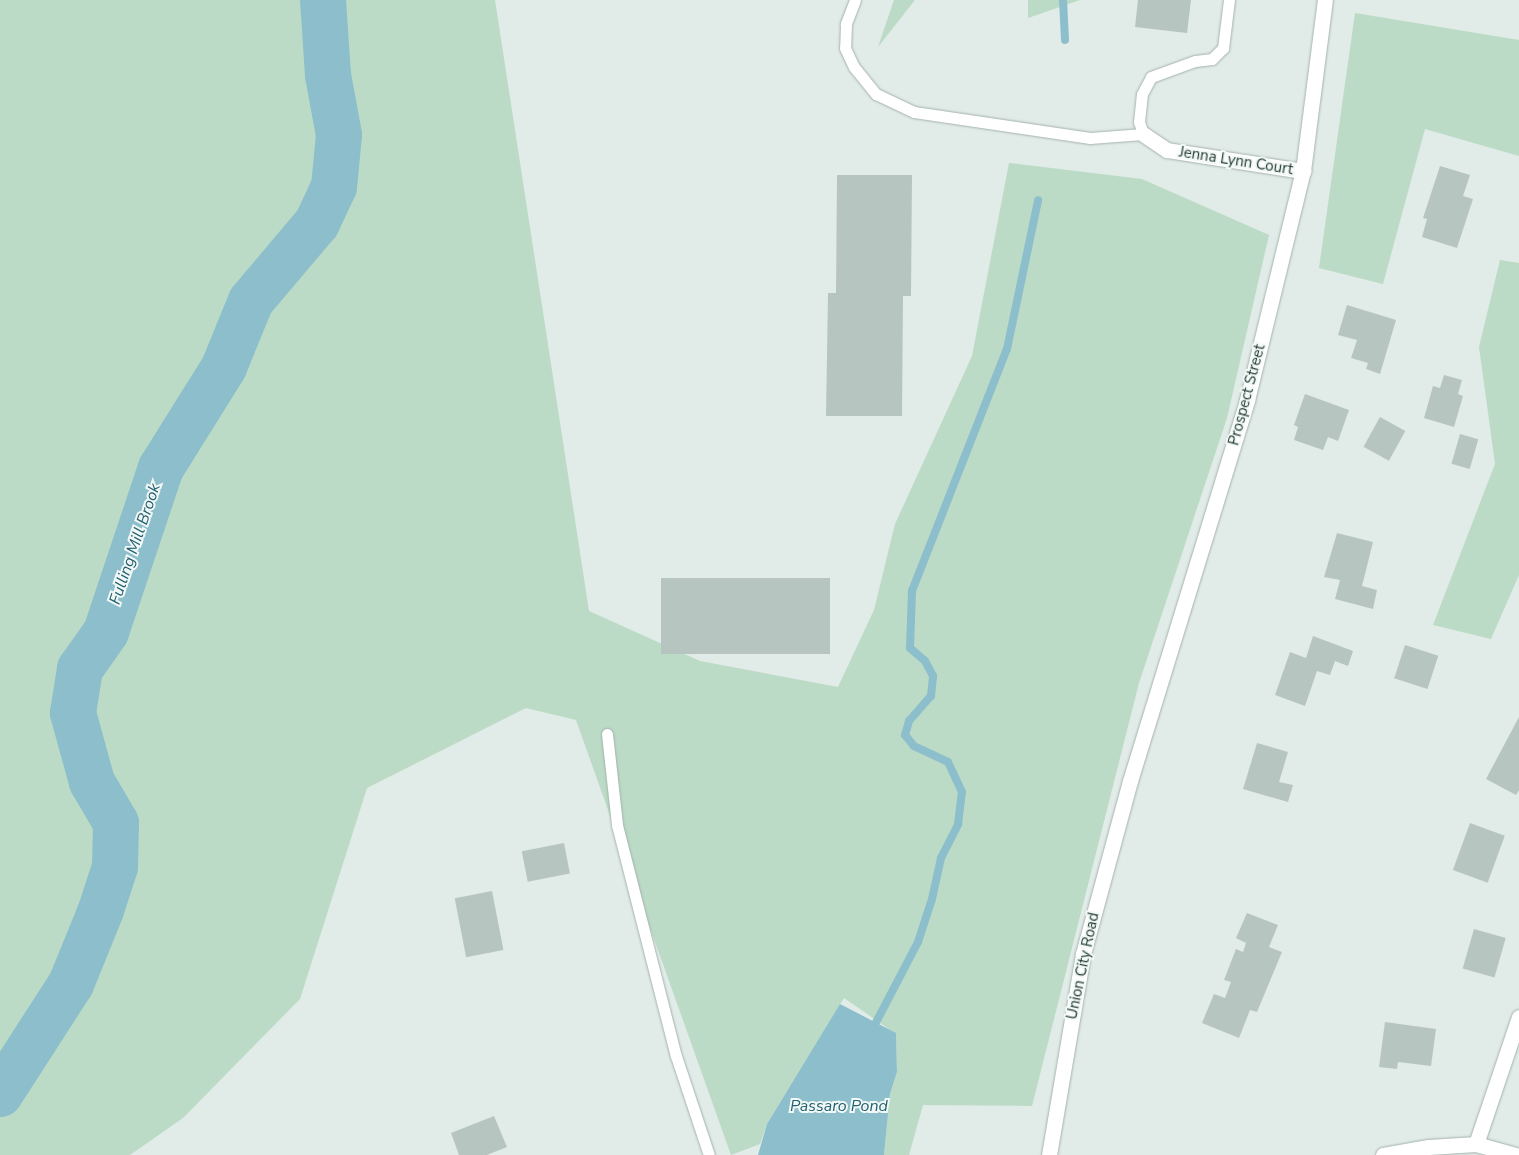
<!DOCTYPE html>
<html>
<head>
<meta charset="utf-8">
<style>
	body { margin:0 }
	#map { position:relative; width:1519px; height:1155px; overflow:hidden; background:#e1ebe7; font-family:"Nunito Sans",sans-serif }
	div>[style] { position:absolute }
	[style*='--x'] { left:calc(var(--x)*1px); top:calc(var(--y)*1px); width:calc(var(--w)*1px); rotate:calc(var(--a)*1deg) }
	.green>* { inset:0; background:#bbdbc6 }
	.water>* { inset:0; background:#8dbecc }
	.stream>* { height:8px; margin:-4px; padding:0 4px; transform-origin:4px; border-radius:4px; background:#8dbecc }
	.river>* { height:46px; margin:-23px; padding:0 23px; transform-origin:23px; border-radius:23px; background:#8dbecc }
	.building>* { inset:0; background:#b7c5c0; transform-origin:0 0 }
	.roads { filter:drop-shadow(0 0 1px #a4b2ae) drop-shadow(0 0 1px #a4b2ae) }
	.lane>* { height:11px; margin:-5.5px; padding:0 5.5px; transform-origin:5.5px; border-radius:5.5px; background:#fff }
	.street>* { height:15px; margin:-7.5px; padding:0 7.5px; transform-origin:7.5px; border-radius:7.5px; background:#fff }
	.secondary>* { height:15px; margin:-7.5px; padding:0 7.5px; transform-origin:7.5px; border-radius:7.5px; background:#fff }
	span { translate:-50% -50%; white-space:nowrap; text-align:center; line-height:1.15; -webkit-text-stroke:4px #f2f8f5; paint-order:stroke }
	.street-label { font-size:15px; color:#233a36 }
	.water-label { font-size:16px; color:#215f72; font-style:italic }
</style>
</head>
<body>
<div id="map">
	<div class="green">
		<div style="clip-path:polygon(0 0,495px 0,589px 611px,700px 661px,838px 687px,874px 610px,895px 524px,972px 356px,1009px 163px,1142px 179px,1269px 235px,1227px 418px,1139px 683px,1032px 1106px,923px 1105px,909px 1155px,884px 1155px,890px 1094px,897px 1072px,896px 1034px,844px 998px,767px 1124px,760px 1144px,731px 1155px,576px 720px,526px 708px,367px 788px,300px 999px,183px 1118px,130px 1155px,0 1155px)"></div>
		<div style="clip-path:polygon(894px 0,915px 0,878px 47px)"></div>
		<div style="clip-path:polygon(1028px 0,1080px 0,1028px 18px)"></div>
		<div style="clip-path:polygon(1355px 13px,1519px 40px,1519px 156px,1425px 129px,1383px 284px,1319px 268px)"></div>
		<div style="clip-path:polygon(1500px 260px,1519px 263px,1519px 575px,1491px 639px,1433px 625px,1495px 464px,1479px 347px)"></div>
	</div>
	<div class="water">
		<div style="clip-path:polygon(840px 1004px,896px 1033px,897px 1072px,890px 1094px,884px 1155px,758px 1155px,767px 1124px)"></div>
	</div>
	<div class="stream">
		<div style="--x:1063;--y:0;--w:40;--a:87.1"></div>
		<div style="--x:872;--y:1030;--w:99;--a:-62.4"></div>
		<div style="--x:918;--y:942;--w:45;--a:-72"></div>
		<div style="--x:932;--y:899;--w:42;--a:-77.6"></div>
		<div style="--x:941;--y:858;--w:38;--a:-63"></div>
		<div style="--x:958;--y:824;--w:32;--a:-83"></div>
		<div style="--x:962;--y:792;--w:33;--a:-115"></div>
		<div style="--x:948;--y:762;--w:38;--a:-155"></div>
		<div style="--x:914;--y:746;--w:14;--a:-129"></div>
		<div style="--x:905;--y:735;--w:15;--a:-74"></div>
		<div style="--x:909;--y:721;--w:33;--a:-49"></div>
		<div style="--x:931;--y:696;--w:20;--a:-84"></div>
		<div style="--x:933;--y:676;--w:17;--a:-118"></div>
		<div style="--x:925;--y:661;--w:20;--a:-139"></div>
		<div style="--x:910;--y:648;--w:57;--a:-88"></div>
		<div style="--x:912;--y:591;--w:260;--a:-68.6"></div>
		<div style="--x:1007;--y:349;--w:152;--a:-78.2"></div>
	</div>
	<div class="river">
		<div style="--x:0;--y:1094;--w:131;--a:-57.2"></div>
		<div style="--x:71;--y:984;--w:80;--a:-67.9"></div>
		<div style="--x:101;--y:910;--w:45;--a:-72"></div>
		<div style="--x:115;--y:867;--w:44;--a:-88.7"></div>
		<div style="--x:116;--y:823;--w:48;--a:-120.3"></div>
		<div style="--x:92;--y:782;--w:72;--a:-105.4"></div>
		<div style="--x:73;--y:713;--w:45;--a:-81"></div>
		<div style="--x:80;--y:669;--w:45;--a:-54.9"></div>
		<div style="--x:106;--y:632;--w:173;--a:-71.5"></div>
		<div style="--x:161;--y:468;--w:119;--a:-58"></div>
		<div style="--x:224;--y:367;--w:71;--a:-67.8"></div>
		<div style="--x:251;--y:301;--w:102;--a:-49.8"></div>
		<div style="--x:317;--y:223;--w:40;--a:-65"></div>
		<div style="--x:334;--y:187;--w:52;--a:-84.5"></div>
		<div style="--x:339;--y:135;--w:61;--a:-100.4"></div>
		<div style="--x:328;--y:75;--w:75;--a:-93.8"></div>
	</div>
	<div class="building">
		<div style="clip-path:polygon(1138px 0,1191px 0,1187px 33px,1135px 27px)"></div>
		<div style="clip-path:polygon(1440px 166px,1470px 175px,1463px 196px,1473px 199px,1457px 248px,1422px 237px,1427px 219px,1423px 218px)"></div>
		<div style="clip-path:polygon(837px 175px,912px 175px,911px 296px,903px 296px,902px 416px,826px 416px,828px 293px,836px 293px)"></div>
		<div style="clip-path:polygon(1347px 305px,1396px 320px,1380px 374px,1366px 369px,1368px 363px,1351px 358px,1357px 340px,1338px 335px)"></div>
		<div style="clip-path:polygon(1444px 375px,1462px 380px,1458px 394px,1463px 396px,1454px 427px,1424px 418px,1433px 386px,1440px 388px)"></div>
		<div style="clip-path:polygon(1305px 394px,1349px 410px,1338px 441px,1328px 437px,1323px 450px,1294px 440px,1298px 427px,1294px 425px)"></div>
		<div style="left:1380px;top:417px;width:29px;height:34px;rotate:29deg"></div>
		<div style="left:1460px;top:434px;width:19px;height:31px;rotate:16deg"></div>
		<div style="clip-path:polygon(1337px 533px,1373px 542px,1362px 586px,1377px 590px,1373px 609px,1335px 599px,1340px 580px,1324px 577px)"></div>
		<div style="left:661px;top:578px;width:169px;height:76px"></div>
		<div style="clip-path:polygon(1313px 636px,1353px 651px,1348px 666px,1335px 661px,1330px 675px,1317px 671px,1305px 706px,1275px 695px,1290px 652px,1306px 658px)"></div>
		<div style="left:1405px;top:645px;width:35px;height:35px;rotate:18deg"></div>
		<div style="clip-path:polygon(1519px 717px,1519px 790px,1516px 795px,1486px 779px)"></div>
		<div style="clip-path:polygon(1257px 743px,1288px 752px,1279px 782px,1293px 785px,1288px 802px,1243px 789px)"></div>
		<div style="left:1470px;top:823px;width:37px;height:50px;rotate:20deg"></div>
		<div style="left:564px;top:843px;width:31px;height:43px;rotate:79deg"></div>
		<div style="left:492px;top:891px;width:60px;height:38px;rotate:79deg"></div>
		<div style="clip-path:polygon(1247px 913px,1278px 925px,1269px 947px,1282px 952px,1257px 1012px,1250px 1010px,1239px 1038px,1202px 1023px,1214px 994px,1225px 998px,1231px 982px,1224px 980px,1236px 949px,1243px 952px,1246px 943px,1236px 938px)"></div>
		<div style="left:1474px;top:929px;width:33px;height:41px;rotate:16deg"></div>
		<div style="clip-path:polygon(1385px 1022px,1436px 1029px,1431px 1066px,1398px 1062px,1397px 1069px,1379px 1067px)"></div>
		<div style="clip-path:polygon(494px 1116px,507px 1147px,487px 1155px,459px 1155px,451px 1133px)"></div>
	</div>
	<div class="roads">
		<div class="lane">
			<div style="--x:855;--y:0;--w:26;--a:111"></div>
			<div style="--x:846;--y:24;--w:24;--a:92"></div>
			<div style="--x:845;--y:48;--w:21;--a:65"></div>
			<div style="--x:854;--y:67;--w:35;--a:51"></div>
			<div style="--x:876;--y:94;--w:42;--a:25.3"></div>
			<div style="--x:914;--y:112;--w:178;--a:8.4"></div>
			<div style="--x:1090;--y:138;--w:53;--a:-4.3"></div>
			<div style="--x:1143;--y:134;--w:13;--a:-108"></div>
			<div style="--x:1139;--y:122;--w:28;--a:-84"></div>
			<div style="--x:1142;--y:94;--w:19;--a:-62"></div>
			<div style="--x:1151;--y:77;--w:47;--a:-20"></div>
			<div style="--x:1195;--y:61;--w:17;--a:-7"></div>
			<div style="--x:1212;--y:59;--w:16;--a:-45"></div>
			<div style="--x:1223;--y:48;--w:48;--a:-82.9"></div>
			<div style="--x:607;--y:734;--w:92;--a:83.7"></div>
			<div style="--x:617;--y:825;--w:238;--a:75.7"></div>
			<div style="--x:676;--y:1056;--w:104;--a:71.6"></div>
		</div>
		<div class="street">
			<div style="--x:1143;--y:134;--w:29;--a:34"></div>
			<div style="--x:1167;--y:150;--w:138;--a:8.8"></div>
			<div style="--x:1476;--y:1144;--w:134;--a:-71.3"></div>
			<div style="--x:1383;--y:1155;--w:46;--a:-10.1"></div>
			<div style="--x:1428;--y:1147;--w:48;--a:-3.6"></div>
			<div style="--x:1476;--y:1144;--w:41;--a:15.4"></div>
		</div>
		<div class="secondary">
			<div style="--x:1049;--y:1155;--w:204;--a:-80.4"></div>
			<div style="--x:1083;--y:954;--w:179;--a:-74.8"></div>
			<div style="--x:1130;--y:781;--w:399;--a:-72.9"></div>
			<div style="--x:1247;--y:400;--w:236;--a:-76.3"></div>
			<div style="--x:1303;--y:171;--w:172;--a:-82.7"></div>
		</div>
	</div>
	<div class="street-label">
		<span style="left:1236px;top:161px;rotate:9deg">Jenna Lynn Court</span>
		<span style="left:1247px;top:395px;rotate:-75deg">Prospect Street</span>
		<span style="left:1083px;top:966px;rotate:-78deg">Union City Road</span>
	</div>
	<div class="water-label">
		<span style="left:135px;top:544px;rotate:-71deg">Fulling Mill Brook</span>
		<span style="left:839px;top:1106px">Passaro Pond</span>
	</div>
</div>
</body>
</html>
